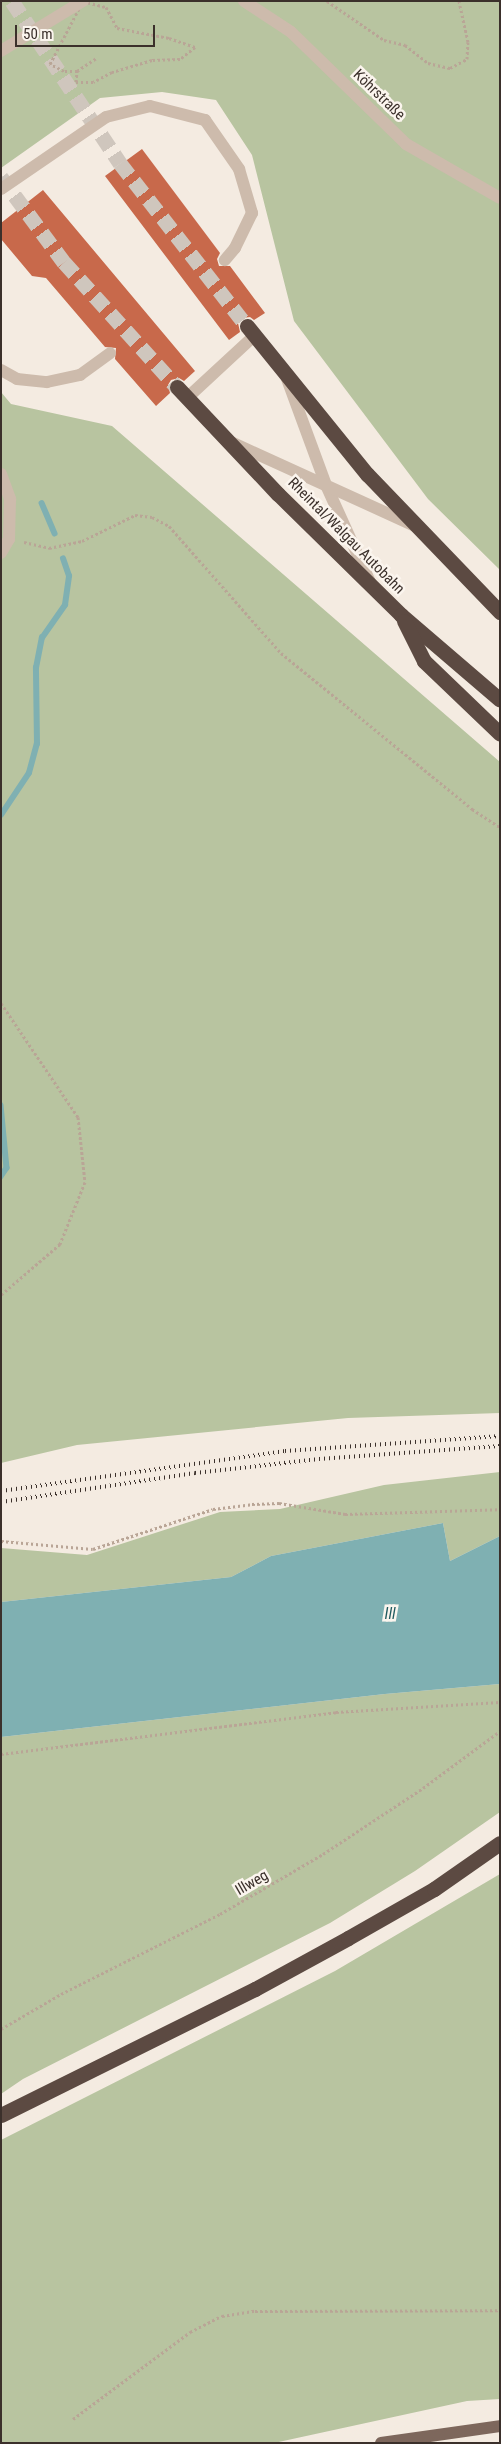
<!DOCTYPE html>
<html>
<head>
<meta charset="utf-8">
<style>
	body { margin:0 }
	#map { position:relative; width:501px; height:2444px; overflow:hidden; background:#f4ebe1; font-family:"Roboto Condensed",sans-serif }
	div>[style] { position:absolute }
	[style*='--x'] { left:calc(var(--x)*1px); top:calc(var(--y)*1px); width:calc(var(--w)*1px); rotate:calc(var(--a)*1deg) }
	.green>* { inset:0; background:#b8c4a0 }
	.water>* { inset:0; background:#7fb0b2 }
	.stream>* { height:5.5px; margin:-2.75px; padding:0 2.75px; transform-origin:2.75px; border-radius:2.75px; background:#7fb0b2 }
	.building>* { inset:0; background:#c8694b }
	.highway-tunnel>* { height:15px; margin-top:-7.5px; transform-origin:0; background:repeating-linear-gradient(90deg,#cfc6bd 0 15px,transparent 0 23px) }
	.path>* { height:3px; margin-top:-1.5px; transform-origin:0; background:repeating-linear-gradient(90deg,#b9a596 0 2.5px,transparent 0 5px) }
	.minor>* { height:12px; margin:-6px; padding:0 6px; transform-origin:6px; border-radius:6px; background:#cdbbac }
	.major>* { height:12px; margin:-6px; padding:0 6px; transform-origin:6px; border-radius:6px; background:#7d675c }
	.highway>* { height:15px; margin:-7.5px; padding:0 7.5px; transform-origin:7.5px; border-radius:7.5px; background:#5c4a42 }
	.rail>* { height:4px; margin-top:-2px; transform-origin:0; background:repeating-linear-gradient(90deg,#3b302b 0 1px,transparent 0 5px) }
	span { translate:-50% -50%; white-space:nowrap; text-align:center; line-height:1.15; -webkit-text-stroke:5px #fbf5ee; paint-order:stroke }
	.street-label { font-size:15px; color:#3b302b }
	.water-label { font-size:16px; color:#1f5a5e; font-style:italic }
	.frame { position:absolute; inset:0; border:2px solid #3b302b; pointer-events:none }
	.scale { position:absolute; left:15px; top:25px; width:140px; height:22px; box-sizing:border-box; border:2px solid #3b302b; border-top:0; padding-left:6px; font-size:15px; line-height:18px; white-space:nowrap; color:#3b302b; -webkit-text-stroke:4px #fbf5ee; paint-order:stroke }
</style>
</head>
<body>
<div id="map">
	<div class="green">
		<div style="clip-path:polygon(1px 1px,500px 1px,500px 570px,428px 499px,294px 321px,252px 155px,216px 100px,162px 92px,100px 98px,1px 168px)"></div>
		<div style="clip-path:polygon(1px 392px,11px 404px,112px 426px,500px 762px,500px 1413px,348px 1418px,77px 1445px,1px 1463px)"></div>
		<div style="clip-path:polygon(500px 1472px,500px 1536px,450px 1561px,443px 1523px,271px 1556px,231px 1577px,1px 1602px,1px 1548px,87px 1555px,220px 1512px,280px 1509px,384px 1485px)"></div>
		<div style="clip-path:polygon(500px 1684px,500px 1812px,415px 1871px,330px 1923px,23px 2079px,1px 2094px,1px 1737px,385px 1694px)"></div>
		<div style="clip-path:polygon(500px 1874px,500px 2399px,467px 2401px,274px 2443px,1px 2443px,1px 2140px,335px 1971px)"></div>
	</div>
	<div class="water">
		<div style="clip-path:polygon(443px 1523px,450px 1561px,500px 1536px,500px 1684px,385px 1694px,1px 1737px,1px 1602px,231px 1577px,271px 1556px)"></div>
	</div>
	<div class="stream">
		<div style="--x:42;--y:503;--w:33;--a:67"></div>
		<div style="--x:1;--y:815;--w:50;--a:-56.3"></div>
		<div style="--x:29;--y:773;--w:30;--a:-75"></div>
		<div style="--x:37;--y:744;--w:76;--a:-90.8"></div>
		<div style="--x:36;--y:668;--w:31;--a:-79"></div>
		<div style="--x:42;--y:638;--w:40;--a:-55.1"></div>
		<div style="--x:65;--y:605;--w:29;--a:-82"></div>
		<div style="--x:69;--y:576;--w:18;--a:-109"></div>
		<div style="--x:1;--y:1105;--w:63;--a:84.6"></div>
		<div style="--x:7;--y:1168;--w:11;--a:124"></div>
	</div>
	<div class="building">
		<div style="clip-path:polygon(142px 149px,220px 253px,217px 259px,219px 266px,230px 266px,265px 313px,254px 320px,250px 317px,242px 318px,238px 323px,240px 332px,229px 340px,105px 176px)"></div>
		<div style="clip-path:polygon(43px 190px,195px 371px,184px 381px,179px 378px,171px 380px,168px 385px,170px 393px,156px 406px,115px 359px,116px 348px,105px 347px,46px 278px,32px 276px,1px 239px,1px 223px)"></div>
	</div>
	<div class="highway-tunnel">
		<div style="--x:12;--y:1;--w:195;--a:56.3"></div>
		<div style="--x:120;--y:163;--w:207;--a:52.1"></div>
		<div style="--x:1;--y:177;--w:106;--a:53.5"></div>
		<div style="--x:64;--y:262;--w:169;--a:47.9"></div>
	</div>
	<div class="path">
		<div style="--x:83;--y:1;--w:24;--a:15"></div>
		<div style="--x:106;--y:7;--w:24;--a:62"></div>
		<div style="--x:117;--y:28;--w:53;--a:10.9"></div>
		<div style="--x:169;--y:38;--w:28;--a:19"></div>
		<div style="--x:195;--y:47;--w:19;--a:141"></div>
		<div style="--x:180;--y:59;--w:28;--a:178"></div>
		<div style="--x:152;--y:60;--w:42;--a:163.3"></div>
		<div style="--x:112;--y:72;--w:21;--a:152"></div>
		<div style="--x:93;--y:82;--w:17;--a:180"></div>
		<div style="--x:76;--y:82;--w:11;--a:-85"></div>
		<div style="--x:77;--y:71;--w:13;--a:180"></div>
		<div style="--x:64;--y:71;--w:16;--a:-153"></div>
		<div style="--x:50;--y:64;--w:71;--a:-62.4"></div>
		<div style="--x:327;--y:1;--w:69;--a:34.4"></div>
		<div style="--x:384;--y:40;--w:22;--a:13"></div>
		<div style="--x:405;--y:45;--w:29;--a:38"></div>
		<div style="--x:428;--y:63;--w:23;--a:13"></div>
		<div style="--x:450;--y:68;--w:19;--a:-28"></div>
		<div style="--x:467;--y:59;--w:17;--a:-87"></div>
		<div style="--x:468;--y:42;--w:42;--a:-102.4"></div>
		<div style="--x:77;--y:71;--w:23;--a:-34"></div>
		<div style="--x:24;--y:542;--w:26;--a:13"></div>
		<div style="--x:49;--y:548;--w:34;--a:-12"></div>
		<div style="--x:82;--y:541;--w:59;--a:-26.1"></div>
		<div style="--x:135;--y:515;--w:17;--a:7"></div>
		<div style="--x:152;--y:517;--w:19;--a:28"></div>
		<div style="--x:169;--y:526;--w:169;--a:48.6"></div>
		<div style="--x:281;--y:653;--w:247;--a:39.2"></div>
		<div style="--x:472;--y:809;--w:33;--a:33"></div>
		<div style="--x:1;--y:1003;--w:138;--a:56"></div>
		<div style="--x:78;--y:1117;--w:65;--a:83.9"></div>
		<div style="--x:85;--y:1182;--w:67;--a:112"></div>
		<div style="--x:60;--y:1244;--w:78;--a:139.2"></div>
		<div style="--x:1;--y:1541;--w:92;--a:5"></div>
		<div style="--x:93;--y:1549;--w:126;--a:-18.4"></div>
		<div style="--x:213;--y:1509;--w:39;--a:-7"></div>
		<div style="--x:252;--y:1504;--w:27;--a:-2"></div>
		<div style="--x:279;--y:1503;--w:67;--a:9.5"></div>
		<div style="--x:345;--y:1514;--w:155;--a:-1.8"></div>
		<div style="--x:1;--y:1754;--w:338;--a:-7.1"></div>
		<div style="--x:336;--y:1712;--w:164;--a:-3.5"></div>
		<div style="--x:1;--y:2029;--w:69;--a:-30.3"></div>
		<div style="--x:61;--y:1994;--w:178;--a:-26.7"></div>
		<div style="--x:220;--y:1914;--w:119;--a:-30.2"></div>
		<div style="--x:323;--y:1854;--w:120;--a:-33.4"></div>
		<div style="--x:423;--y:1788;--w:96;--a:-36.5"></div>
		<div style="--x:73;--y:2419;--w:146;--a:-36.6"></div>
		<div style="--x:190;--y:2332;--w:36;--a:-27"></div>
		<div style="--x:222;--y:2316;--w:33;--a:-9"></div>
		<div style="--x:255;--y:2311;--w:245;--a:-0.2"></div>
	</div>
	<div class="minor">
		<div style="--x:244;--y:1;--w:56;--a:33.4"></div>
		<div style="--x:291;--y:32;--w:161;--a:44.2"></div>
		<div style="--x:406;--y:144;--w:108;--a:29.9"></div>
		<div style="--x:1;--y:51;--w:96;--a:-31.4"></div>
		<div style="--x:1;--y:189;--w:127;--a:-34.4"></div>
		<div style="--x:106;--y:117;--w:45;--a:-14"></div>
		<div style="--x:150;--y:106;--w:57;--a:14.3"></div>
		<div style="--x:205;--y:120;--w:60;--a:55.2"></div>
		<div style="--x:239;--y:169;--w:46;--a:73.5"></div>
		<div style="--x:252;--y:213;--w:39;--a:116"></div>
		<div style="--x:235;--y:248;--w:16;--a:130"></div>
		<div style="--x:1;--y:370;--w:18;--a:29"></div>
		<div style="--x:17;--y:379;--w:30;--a:6"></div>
		<div style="--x:47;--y:382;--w:34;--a:-12"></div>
		<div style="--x:80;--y:375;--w:37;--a:-36"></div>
		<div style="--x:287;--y:379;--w:113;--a:69.8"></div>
		<div style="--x:326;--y:485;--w:107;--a:65.6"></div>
		<div style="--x:187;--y:398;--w:93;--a:-42.8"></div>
		<div style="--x:233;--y:443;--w:200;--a:24.5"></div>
		<div style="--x:1;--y:474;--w:27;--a:70"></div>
		<div style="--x:10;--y:499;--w:40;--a:91.4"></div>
		<div style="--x:9;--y:539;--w:16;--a:120"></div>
	</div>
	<div class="major">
		<div style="--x:381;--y:2443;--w:120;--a:-8.1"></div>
	</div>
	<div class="highway">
		<div style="--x:247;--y:326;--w:191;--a:51"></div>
		<div style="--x:367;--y:474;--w:192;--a:46.1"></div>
		<div style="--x:177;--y:387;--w:147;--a:46.7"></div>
		<div style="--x:278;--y:494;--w:173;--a:44.5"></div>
		<div style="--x:401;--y:615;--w:130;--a:40.6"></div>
		<div style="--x:404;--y:621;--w:45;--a:63.4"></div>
		<div style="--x:424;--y:661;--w:105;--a:43.8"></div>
		<div style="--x:1;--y:2115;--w:284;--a:-26.4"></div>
		<div style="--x:255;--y:1989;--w:106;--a:-28.7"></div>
		<div style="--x:348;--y:1938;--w:99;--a:-29.7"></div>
		<div style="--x:434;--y:1889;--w:80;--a:-34.9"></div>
	</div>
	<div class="rail">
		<div style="--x:1;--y:1491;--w:287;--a:-8"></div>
		<div style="--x:285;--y:1451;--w:216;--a:-4"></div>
		<div style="--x:1;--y:1502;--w:196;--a:-8.5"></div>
		<div style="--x:195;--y:1473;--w:125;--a:-6.4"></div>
		<div style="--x:319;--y:1459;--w:181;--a:-4.1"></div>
	</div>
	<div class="street-label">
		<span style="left:379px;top:95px;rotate:44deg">Köhrstraße</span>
		<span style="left:346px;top:536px;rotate:45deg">Rheintal/Walgau Autobahn</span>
		<span style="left:252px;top:1883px;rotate:-30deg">Illweg</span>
	</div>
	<div class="water-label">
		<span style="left:390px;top:1614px">Ill</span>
	</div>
	<div class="frame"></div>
	<div class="scale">50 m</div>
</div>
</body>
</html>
